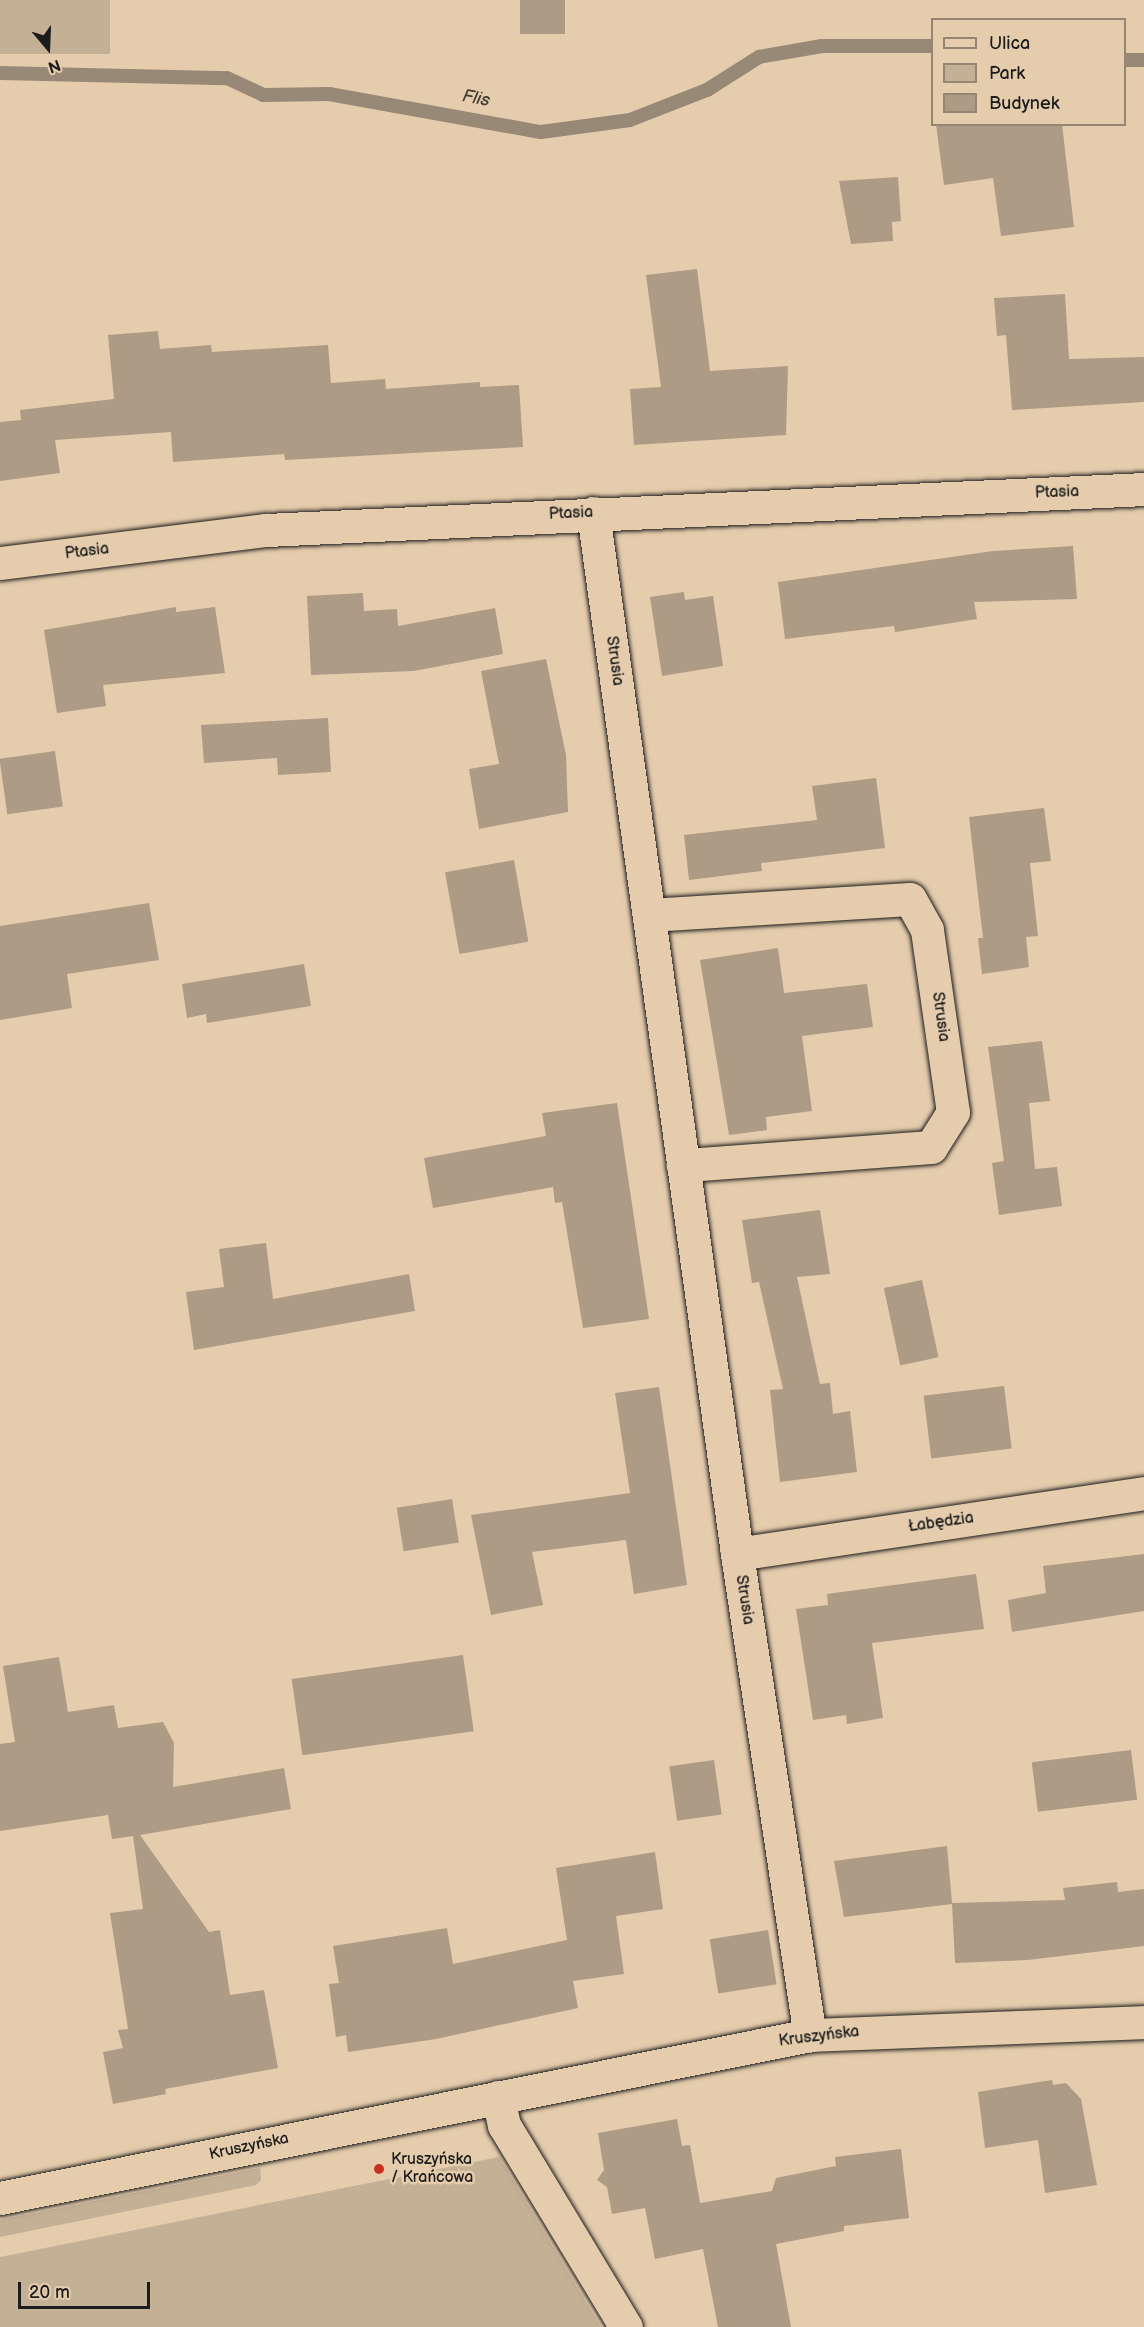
<!DOCTYPE html>
<html>
<head>
<meta charset="utf-8">
<style>
	body { margin:0 }
	#map { position:relative; width:1144px; height:2327px; overflow:hidden; background:#e5ccad; font-family:"Balsamiq Sans",sans-serif }
	div>[style] { position:absolute }
	[style*='--x'] { left:calc(var(--x)*1px); top:calc(var(--y)*1px); width:calc(var(--w)*1px); rotate:calc(var(--a)*1deg) }
	.green>* { inset:0; background:#c4b095; transform-origin:0 0 }
	.stream>* { height:14px; margin:-7px; padding:0 7px; transform-origin:7px; border-radius:7px; background:#988976 }
	.building>* { inset:0; background:#ad9b85; transform-origin:0 0 }
	.roads { filter:drop-shadow(0 0 2px #1c1c1c) drop-shadow(0 0 2px #1c1c1c) }
	.minor>* { height:33px; margin:-16.5px; padding:0 16.5px; transform-origin:16.5px; border-radius:16.5px; background:#e5ccad }
	.dots>* { width:16px; height:16px; translate:-50% -50%; box-sizing:border-box; border:3px solid #e5ccad; border-radius:50% }
	span { translate:-50% -50%; white-space:nowrap; text-align:center; line-height:1.15; -webkit-text-stroke:5px #e5ccad; paint-order:stroke }
	.street-label { font-size:16px; color:#1c1c1c }
	.poi-label { font-size:16px; color:#1c1c1c }
	.left { translate:0 -50%; text-align:left }
	.water-label { font-size:18px; color:#413d37; font-style:italic }
	.legend { position:absolute; left:931px; top:18px; width:195px; height:108px; box-sizing:border-box; background:#e5ccad; border:2px solid #958673; margin:0; padding:8px 10px; list-style:none; font-size:18px; color:#1c1c1c }
	.legend li { display:flex; align-items:center; gap:12px; height:30px }
	.legend b { width:30px; border:2px solid #958673 }
	.north { position:absolute; left:18px; top:18px; width:60px; height:60px; -webkit-text-stroke:4px #e5ccad; paint-order:stroke; rotate:161deg; font-size:16px; font-weight:700; line-height:24px; text-align:center; color:#1c1c1c }
	.north::after { content:''; display:block; margin:auto; width:21px; height:27px; background:#1c1c1c; clip-path:polygon(50% 0,100% 100%,50% 72%,0 100%) }
	.scale { position:absolute; left:18px; top:2282px; width:132px; height:27px; box-sizing:border-box; border:3px solid #1c1c1c; border-top:0; padding-left:8px; font-size:18px; line-height:21px; white-space:nowrap; color:#1c1c1c; -webkit-text-stroke:4px #e5ccad; paint-order:stroke }
</style>
</head>
<body>
<div id="map">
	<div class="green">
		<div style="left:0;top:0;width:110px;height:54px"></div>
		<div style="clip-path:polygon(499px 2157px,601px 2327px,0 2327px,0 2257px)"></div>
		<div style="clip-path:polygon(260px 2168px,261px 2180px,256px 2185px,0 2237px,0 2220px)"></div>
	</div>
	<div class="stream">
		<div style="--x:1124;--y:60;--w:20;--a:0"></div>
		<div style="--x:0;--y:73;--w:227;--a:1.3"></div>
		<div style="--x:227;--y:78;--w:40;--a:25"></div>
		<div style="--x:263;--y:95;--w:66;--a:-0.9"></div>
		<div style="--x:329;--y:94;--w:215;--a:10.2"></div>
		<div style="--x:541;--y:132;--w:90;--a:-7.7"></div>
		<div style="--x:630;--y:120;--w:83;--a:-21.3"></div>
		<div style="--x:707;--y:90;--w:62;--a:-32.4"></div>
		<div style="--x:759;--y:57;--w:64;--a:-9.9"></div>
		<div style="--x:822;--y:46;--w:110;--a:0"></div>
	</div>
	<div class="building">
		<div style="left:520px;top:0;width:45px;height:34px"></div>
		<div style="clip-path:polygon(936px 124px,1062px 124px,1074px 227px,1001px 236px,993px 178px,944px 185px)"></div>
		<div style="clip-path:polygon(898px 177px,901px 221px,892px 222px,893px 241px,851px 244px,839px 181px)"></div>
		<div style="clip-path:polygon(697px 269px,710px 371px,788px 366px,786px 435px,634px 445px,630px 389px,661px 387px,646px 275px)"></div>
		<div style="clip-path:polygon(1065px 294px,1069px 359px,1144px 357px,1144px 402px,1012px 410px,1006px 335px,997px 336px,994px 298px)"></div>
		<div style="clip-path:polygon(158px 331px,160px 349px,211px 345px,212px 352px,328px 345px,331px 383px,385px 379px,386px 389px,480px 382px,480px 387px,519px 385px,523px 447px,285px 460px,284px 454px,173px 462px,171px 432px,55px 440px,60px 473px,0 481px,0 422px,21px 420px,20px 410px,114px 399px,108px 335px)"></div>
		<div style="clip-path:polygon(1073px 546px,1077px 599px,974px 602px,977px 619px,895px 632px,894px 626px,785px 639px,778px 582px,993px 551px)"></div>
		<div style="clip-path:polygon(684px 592px,685px 600px,713px 596px,723px 666px,662px 676px,650px 597px)"></div>
		<div style="clip-path:polygon(363px 593px,364px 611px,397px 609px,398px 626px,495px 608px,503px 654px,414px 671px,311px 675px,307px 596px)"></div>
		<div style="clip-path:polygon(176px 607px,176px 612px,215px 607px,225px 673px,103px 685px,106px 706px,57px 713px,44px 630px)"></div>
		<div style="clip-path:polygon(546px 659px,566px 755px,568px 812px,479px 829px,469px 769px,499px 764px,481px 671px)"></div>
		<div style="clip-path:polygon(328px 718px,331px 772px,278px 775px,277px 758px,204px 763px,201px 725px)"></div>
		<div style="left:55px;top:751px;width:56px;height:56px;rotate:82deg"></div>
		<div style="clip-path:polygon(876px 778px,885px 848px,761px 863px,762px 871px,689px 880px,684px 835px,817px 820px,812px 786px)"></div>
		<div style="clip-path:polygon(1044px 808px,1051px 861px,1030px 863px,1038px 936px,1026px 937px,1029px 967px,982px 974px,978px 938px,983px 938px,969px 817px)"></div>
		<div style="left:514px;top:860px;width:83px;height:70px;rotate:80deg"></div>
		<div style="clip-path:polygon(149px 903px,159px 960px,67px 974px,72px 1008px,0 1020px,0 926px)"></div>
		<div style="clip-path:polygon(778px 948px,784px 993px,867px 984px,873px 1027px,802px 1036px,812px 1111px,766px 1117px,767px 1130px,729px 1135px,700px 960px)"></div>
		<div style="clip-path:polygon(304px 964px,311px 1006px,207px 1023px,206px 1014px,187px 1018px,182px 984px)"></div>
		<div style="clip-path:polygon(1042px 1041px,1050px 1101px,1029px 1103px,1035px 1169px,1057px 1167px,1062px 1206px,999px 1215px,992px 1163px,1004px 1161px,988px 1047px)"></div>
		<div style="clip-path:polygon(617px 1103px,649px 1319px,583px 1328px,562px 1202px,555px 1203px,553px 1187px,433px 1208px,424px 1158px,546px 1136px,542px 1113px)"></div>
		<div style="clip-path:polygon(820px 1210px,830px 1274px,797px 1277px,820px 1384px,830px 1383px,833px 1414px,850px 1411px,857px 1472px,780px 1482px,770px 1390px,783px 1389px,759px 1282px,752px 1283px,742px 1220px)"></div>
		<div style="clip-path:polygon(266px 1243px,273px 1299px,409px 1274px,415px 1311px,194px 1350px,186px 1292px,224px 1287px,219px 1249px)"></div>
		<div style="left:922px;top:1280px;width:79px;height:39px;rotate:78deg"></div>
		<div style="left:1004px;top:1386px;width:63px;height:81px;rotate:83deg"></div>
		<div style="clip-path:polygon(659px 1387px,687px 1585px,634px 1594px,626px 1540px,532px 1552px,543px 1605px,491px 1615px,471px 1515px,630px 1493px,615px 1393px)"></div>
		<div style="left:452px;top:1499px;width:44px;height:56px;rotate:81deg"></div>
		<div style="clip-path:polygon(1144px 1554px,1144px 1611px,1012px 1632px,1008px 1600px,1046px 1593px,1043px 1566px)"></div>
		<div style="clip-path:polygon(976px 1574px,984px 1629px,872px 1643px,883px 1718px,847px 1724px,846px 1715px,813px 1720px,796px 1609px,828px 1605px,827px 1594px)"></div>
		<div style="left:463px;top:1655px;width:77px;height:173px;rotate:82deg"></div>
		<div style="clip-path:polygon(59px 1657px,68px 1712px,114px 1705px,118px 1728px,163px 1722px,174px 1743px,173px 1787px,284px 1768px,291px 1809px,140px 1835px,209px 1932px,220px 1930px,230px 1995px,264px 1990px,278px 2068px,165px 2089px,166px 2094px,113px 2104px,103px 2052px,123px 2048px,118px 2030px,128px 2029px,110px 1913px,143px 1909px,133px 1836px,112px 1839px,108px 1815px,0 1831px,0 1744px,15px 1742px,3px 1666px)"></div>
		<div style="left:1131px;top:1750px;width:50px;height:100px;rotate:83deg"></div>
		<div style="left:714px;top:1760px;width:55px;height:45px;rotate:82deg"></div>
		<div style="clip-path:polygon(947px 1846px,952px 1903px,1065px 1900px,1063px 1888px,1117px 1882px,1118px 1892px,1144px 1889px,1144px 1946px,1028px 1960px,955px 1963px,952px 1904px,844px 1917px,834px 1861px)"></div>
		<div style="clip-path:polygon(655px 1852px,663px 1909px,616px 1916px,624px 1974px,573px 1981px,578px 2008px,436px 2039px,348px 2052px,346px 2035px,336px 2037px,329px 1984px,339px 1983px,333px 1946px,447px 1928px,453px 1964px,567px 1940px,556px 1868px)"></div>
		<div style="left:768px;top:1930px;width:55px;height:59px;rotate:81deg"></div>
		<div style="clip-path:polygon(1052px 2080px,1053px 2085px,1066px 2083px,1081px 2099px,1097px 2185px,1045px 2193px,1038px 2140px,985px 2148px,978px 2092px)"></div>
		<div style="clip-path:polygon(677px 2119px,682px 2146px,690px 2145px,700px 2203px,772px 2191px,776px 2178px,836px 2166px,835px 2157px,901px 2149px,909px 2218px,844px 2226px,844px 2231px,776px 2244px,791px 2327px,718px 2327px,703px 2249px,655px 2259px,645px 2208px,612px 2214px,607px 2187px,597px 2180px,604px 2170px,598px 2133px)"></div>
	</div>
	<div class="roads">
		<div class="minor">
			<div style="--x:593;--y:513;--w:1051;--a:82.12"></div>
			<div style="--x:737;--y:1554;--w:487;--a:81.4"></div>
			<div style="--x:0;--y:563;--w:268;--a:-7.1"></div>
			<div style="--x:266;--y:530;--w:879;--a:-2.67"></div>
			<div style="--x:649;--y:915;--w:261;--a:-3.5"></div>
			<div style="--x:910;--y:899;--w:35;--a:61"></div>
			<div style="--x:927;--y:930;--w:184;--a:81.9"></div>
			<div style="--x:953;--y:1112;--w:41;--a:122.2"></div>
			<div style="--x:931;--y:1147;--w:249;--a:175.8"></div>
			<div style="--x:737;--y:1554;--w:412;--a:-8.5"></div>
			<div style="--x:498;--y:2097;--w:29;--a:78"></div>
			<div style="--x:504;--y:2125;--w:236;--a:58.9"></div>
			<div style="--x:0;--y:2198;--w:826;--a:-11.38"></div>
			<div style="--x:810;--y:2035;--w:334;--a:-2.2"></div>
		</div>
	</div>
	<div class="dots">
		<div style="left:379px;top:2169px;background:#c8321e"></div>
	</div>
	<div class="street-label">
		<span style="left:1057px;top:493px;rotate:-2deg">Ptasia</span>
		<span style="left:571px;top:514px;rotate:-3deg">Ptasia</span>
		<span style="left:87px;top:552px;rotate:-7deg">Ptasia</span>
		<span style="left:614px;top:661px;rotate:82deg">Strusia</span>
		<span style="left:940px;top:1017px;rotate:82deg">Strusia</span>
		<span style="left:941px;top:1523px;rotate:-8deg">Łabędzia</span>
		<span style="left:744px;top:1600px;rotate:81deg">Strusia</span>
		<span style="left:819px;top:2037px;rotate:-7deg">Kruszyńska</span>
		<span style="left:249px;top:2147px;rotate:-12deg">Kruszyńska</span>
	</div>
	<div class="poi-label">
		<span class="left" style="left:391px;top:2169px">Kruszyńska<br>/ Krańcowa</span>
	</div>
	<div class="water-label">
		<span style="left:476px;top:99px;rotate:11deg">Flis</span>
	</div>
	<ul class="legend">
	<li><b style="height:8px;background:#e5ccad"></b>Ulica</li>
	<li><b style="height:16px;background:#c4b095"></b>Park</li>
	<li><b style="height:16px;background:#ad9b85"></b>Budynek</li>
	</ul>
	<div class="north">N</div>
	<div class="scale">20 m</div>
</div>
</body>
</html>
